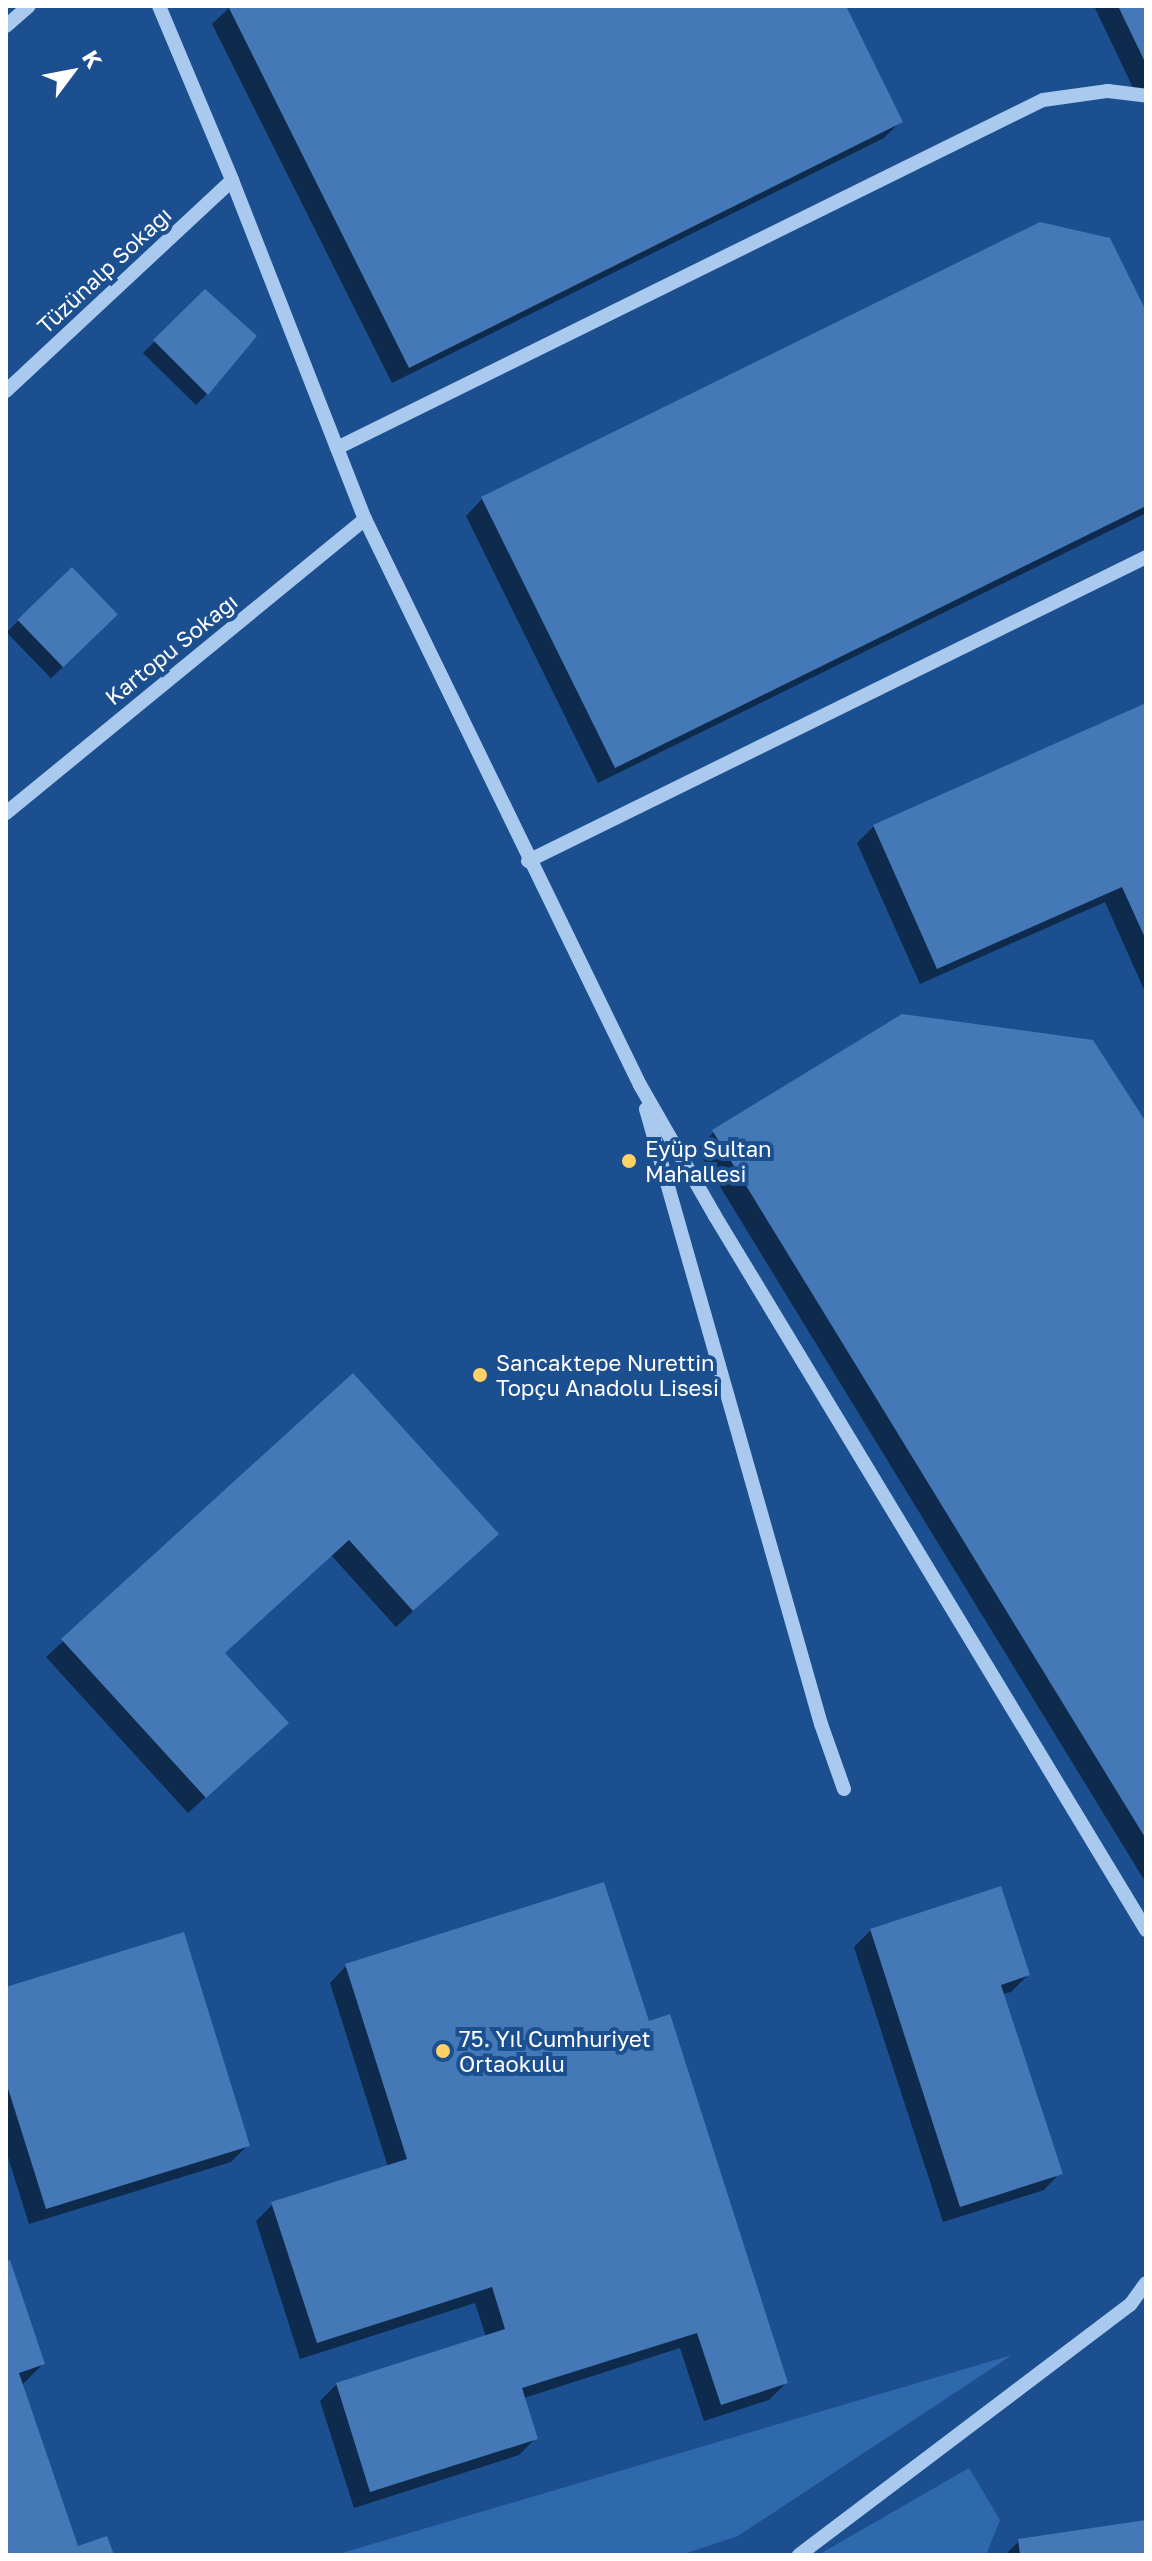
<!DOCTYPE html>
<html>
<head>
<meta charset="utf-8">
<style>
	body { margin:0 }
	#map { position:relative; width:1152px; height:2561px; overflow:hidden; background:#1b4f8f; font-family:"Golos Text",sans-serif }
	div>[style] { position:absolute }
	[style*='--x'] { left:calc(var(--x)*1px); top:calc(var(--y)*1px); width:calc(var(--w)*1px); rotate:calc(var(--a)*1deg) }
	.green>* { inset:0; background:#2e69ad }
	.shadow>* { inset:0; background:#0007; transform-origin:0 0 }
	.building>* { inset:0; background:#4478b7; transform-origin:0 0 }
	.minor>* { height:14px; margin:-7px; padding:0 7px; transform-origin:7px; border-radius:7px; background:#a9c9ee }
	.dots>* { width:22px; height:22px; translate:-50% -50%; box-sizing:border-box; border:4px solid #1b4f8f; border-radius:50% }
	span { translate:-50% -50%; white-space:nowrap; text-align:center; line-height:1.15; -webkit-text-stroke:8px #1b4f8f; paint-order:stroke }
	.street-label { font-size:22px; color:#fff }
	.poi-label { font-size:22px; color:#fff }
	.left { translate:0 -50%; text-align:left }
	.frame { position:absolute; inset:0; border:8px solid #fff; pointer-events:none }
	.north { position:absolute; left:32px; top:32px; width:80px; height:80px; -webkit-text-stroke:6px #1b4f8f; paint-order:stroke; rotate:58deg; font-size:22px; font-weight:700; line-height:32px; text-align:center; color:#fff }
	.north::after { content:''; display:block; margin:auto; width:28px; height:36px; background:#fff; clip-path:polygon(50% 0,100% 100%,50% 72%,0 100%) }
</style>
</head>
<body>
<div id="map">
	<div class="green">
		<div style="clip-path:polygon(1012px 2355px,738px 2536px,681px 2555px,335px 2555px)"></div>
		<div style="clip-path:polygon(969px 2468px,1000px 2520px,986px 2555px,818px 2555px)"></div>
	</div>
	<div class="shadow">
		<div style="clip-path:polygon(843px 6px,901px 121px,884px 138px,392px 383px,212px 24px,231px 6px)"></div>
		<div style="clip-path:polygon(1094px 6px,1146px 6px,1146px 94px,1135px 92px)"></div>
		<div style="clip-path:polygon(205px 291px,207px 394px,196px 405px,143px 353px)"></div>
		<div style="clip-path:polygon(1146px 316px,1146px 513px,598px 783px,466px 516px,482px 499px)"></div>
		<div style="left:72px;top:569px;width:64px;height:91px;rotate:46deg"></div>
		<div style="clip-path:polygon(1146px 705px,1146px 994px,1105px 902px,920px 984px,857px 843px,874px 826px)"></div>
		<div style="clip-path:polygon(1146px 1126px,1146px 1883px,697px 1149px,714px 1132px)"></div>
		<div style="clip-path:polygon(353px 1376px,479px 1550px,396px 1627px,331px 1555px,223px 1653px,269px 1739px,188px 1813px,46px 1657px)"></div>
		<div style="clip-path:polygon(871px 1930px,1028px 1975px,1011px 1992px,1002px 1994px,1060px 2173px,1044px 2190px,943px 2222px,854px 1947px)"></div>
		<div style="clip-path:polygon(346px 1966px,647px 2023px,786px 2383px,769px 2400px,704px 2421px,680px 2348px,524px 2398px,536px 2438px,519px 2455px,354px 2508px,320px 2401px,337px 2384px,486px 2337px,475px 2303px,300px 2359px,256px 2221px,273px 2204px,388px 2167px,330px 1983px)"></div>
		<div style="clip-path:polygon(6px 1989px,248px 2145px,231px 2162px,29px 2224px,6px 2151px)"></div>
		<div style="clip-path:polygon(6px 2264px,43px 2364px,21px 2386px,77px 2549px,112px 2555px,6px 2555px)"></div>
		<div style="clip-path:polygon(1146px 2522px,1146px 2555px,1005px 2555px,1019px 2541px)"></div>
	</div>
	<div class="building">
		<div style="clip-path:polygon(228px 6px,846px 6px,903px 122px,409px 368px)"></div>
		<div style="clip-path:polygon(1118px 6px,1146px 6px,1146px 64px)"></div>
		<div style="clip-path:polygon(1040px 222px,1110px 238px,1146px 311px,1146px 506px,615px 768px,481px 497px)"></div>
		<div style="clip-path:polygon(205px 289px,257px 336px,208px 395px,153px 340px)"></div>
		<div style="left:72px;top:567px;width:66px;height:76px;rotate:46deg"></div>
		<div style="clip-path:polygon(1146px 703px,1146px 940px,1122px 887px,937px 969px,873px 825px)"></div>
		<div style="clip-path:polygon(902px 1014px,1093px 1040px,1146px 1122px,1146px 1839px,712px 1130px)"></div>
		<div style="clip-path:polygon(353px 1373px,499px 1534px,413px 1611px,349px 1540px,225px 1653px,289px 1723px,206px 1798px,61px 1639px)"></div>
		<div style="clip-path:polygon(604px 1882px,649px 2021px,670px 2014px,788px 2383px,721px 2405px,697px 2333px,522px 2388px,538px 2439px,370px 2492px,336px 2383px,505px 2329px,492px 2287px,317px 2343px,271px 2202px,407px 2159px,345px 1964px)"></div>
		<div style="clip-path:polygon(1001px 1886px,1030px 1975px,1001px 1985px,1063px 2174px,960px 2207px,870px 1929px)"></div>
		<div style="clip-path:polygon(184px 1932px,250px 2146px,46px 2209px,6px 2082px,6px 1987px)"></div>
		<div style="clip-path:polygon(10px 2260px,45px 2364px,19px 2373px,78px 2546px,107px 2536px,114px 2555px,6px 2555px,6px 2262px)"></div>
		<div style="clip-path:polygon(1146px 2520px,1146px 2555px,1020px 2555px,1018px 2539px)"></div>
	</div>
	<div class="minor">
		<div style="--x:159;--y:6;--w:189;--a:67.2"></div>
		<div style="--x:232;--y:180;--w:364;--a:68.6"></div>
		<div style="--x:365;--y:519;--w:629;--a:64.09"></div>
		<div style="--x:640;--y:1085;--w:151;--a:60.2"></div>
		<div style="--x:715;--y:1216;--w:834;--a:58.88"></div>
		<div style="--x:6;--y:26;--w:30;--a:-41"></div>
		<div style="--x:6;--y:391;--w:309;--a:-43"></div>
		<div style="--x:337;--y:448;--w:787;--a:-26.24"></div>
		<div style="--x:1043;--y:100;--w:66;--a:-7.9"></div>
		<div style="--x:1108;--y:91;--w:38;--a:7"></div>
		<div style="--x:6;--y:813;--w:464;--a:-39.3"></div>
		<div style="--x:528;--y:861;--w:689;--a:-26.19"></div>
		<div style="--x:646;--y:1109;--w:639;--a:74.12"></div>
		<div style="--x:821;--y:1724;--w:69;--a:70.5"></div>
		<div style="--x:799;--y:2555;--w:415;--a:-37.1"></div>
		<div style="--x:1130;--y:2305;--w:27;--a:-54"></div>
	</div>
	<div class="dots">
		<div style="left:629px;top:1161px;background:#ffd166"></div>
		<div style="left:480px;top:1375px;background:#ffd166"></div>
		<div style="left:443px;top:2051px;background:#ffd166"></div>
	</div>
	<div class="street-label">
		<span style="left:104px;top:270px;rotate:-43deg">Tüzünalp Sokağı</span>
		<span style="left:171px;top:649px;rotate:-39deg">Kartopu Sokağı</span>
	</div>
	<div class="poi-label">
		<span class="left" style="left:645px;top:1161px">Eyüp Sultan<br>Mahallesi</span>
		<span class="left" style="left:496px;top:1375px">Sancaktepe Nurettin<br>Topçu Anadolu Lisesi</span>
		<span class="left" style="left:459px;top:2051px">75. Yıl Cumhuriyet<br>Ortaokulu</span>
	</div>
	<div class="frame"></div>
	<div class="north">K</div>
</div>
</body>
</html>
